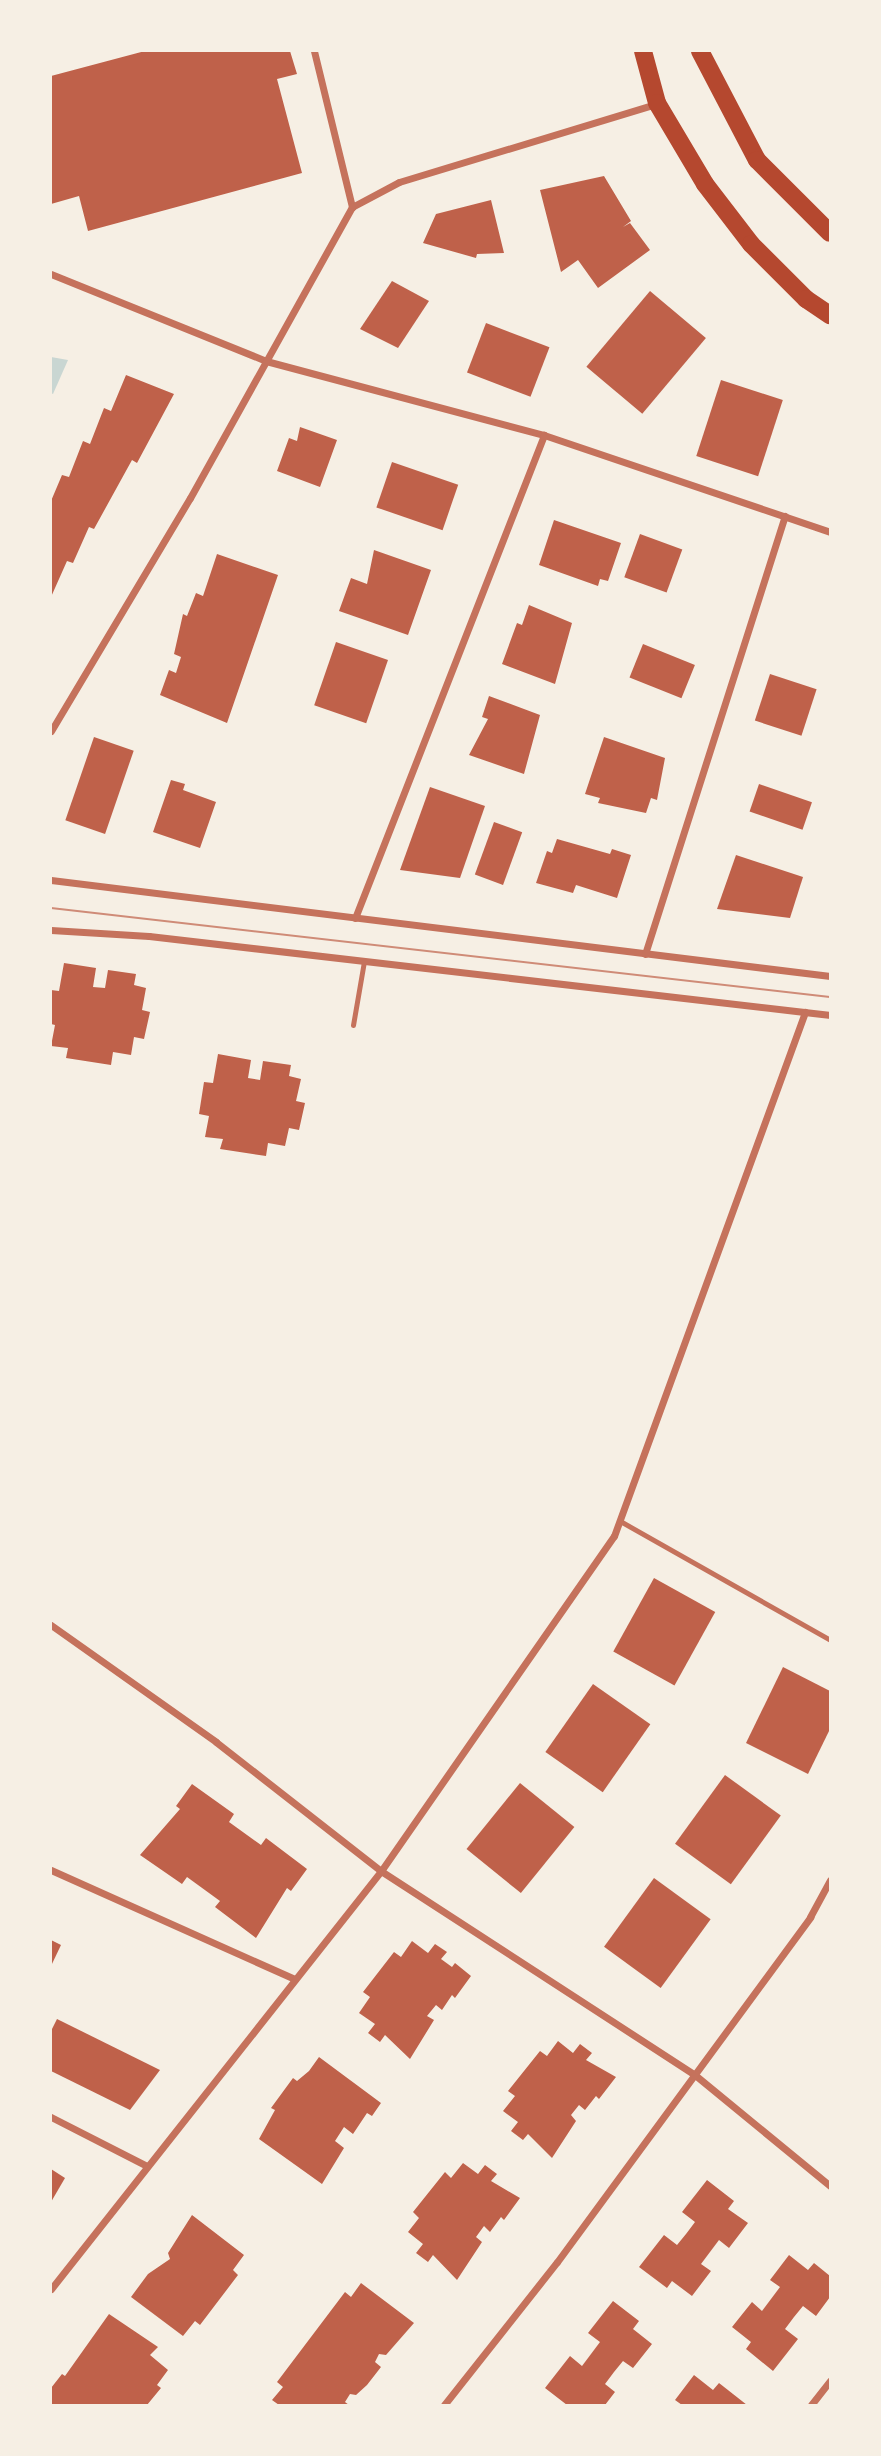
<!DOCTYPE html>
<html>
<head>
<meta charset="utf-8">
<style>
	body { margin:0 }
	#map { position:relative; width:881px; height:2456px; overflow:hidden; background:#f6efe4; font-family:"PT Serif",serif }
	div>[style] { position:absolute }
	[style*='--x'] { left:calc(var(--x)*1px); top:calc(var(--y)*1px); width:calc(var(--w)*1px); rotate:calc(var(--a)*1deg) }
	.water>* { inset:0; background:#c9d6d2 }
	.building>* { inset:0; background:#bf614a; transform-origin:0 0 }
	.service>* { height:5px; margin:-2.5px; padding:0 2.5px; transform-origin:2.5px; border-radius:2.5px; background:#c5725c }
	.minor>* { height:7px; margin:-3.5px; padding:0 3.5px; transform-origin:3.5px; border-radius:3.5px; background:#c5725c }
	.primary>* { height:18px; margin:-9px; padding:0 9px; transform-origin:9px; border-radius:9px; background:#b5482f }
	.tram>* { height:2px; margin:-1px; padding:0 1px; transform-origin:1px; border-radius:1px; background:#cf8b77 }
	span { translate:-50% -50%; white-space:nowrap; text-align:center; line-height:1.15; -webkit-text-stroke:7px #f6efe4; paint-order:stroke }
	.frame { position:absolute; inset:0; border:52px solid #f6efe4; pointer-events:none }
</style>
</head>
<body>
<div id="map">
	<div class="water">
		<div style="clip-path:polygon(51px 357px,68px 360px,53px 394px,51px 393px)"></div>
	</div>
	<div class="building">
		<div style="clip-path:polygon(145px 51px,290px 51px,297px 74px,277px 79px,302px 173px,88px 231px,79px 196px,51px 204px,51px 76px)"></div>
		<div style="clip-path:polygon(604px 176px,631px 221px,623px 227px,630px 223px,650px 250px,598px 288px,578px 260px,561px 272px,540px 190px)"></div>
		<div style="clip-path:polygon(491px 200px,504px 253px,477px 254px,476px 258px,423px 243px,436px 214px)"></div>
		<div style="clip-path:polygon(392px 281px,429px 301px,398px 348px,360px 329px)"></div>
		<div style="left:650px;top:291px;width:73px;height:99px;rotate:40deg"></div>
		<div style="left:486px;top:323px;width:68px;height:53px;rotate:21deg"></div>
		<div style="clip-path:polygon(126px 375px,174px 394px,137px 463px,132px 460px,94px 529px,89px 527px,73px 563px,67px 561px,51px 597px,51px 501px,62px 475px,69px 477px,83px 441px,90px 444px,104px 408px,111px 411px)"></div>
		<div style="left:721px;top:380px;width:65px;height:80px;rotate:18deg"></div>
		<div style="clip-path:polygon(300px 427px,337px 440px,320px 487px,277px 471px,289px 438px,297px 441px)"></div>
		<div style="left:392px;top:462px;width:70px;height:48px;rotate:19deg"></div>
		<div style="clip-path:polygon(554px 520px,621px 543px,608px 581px,600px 579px,598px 586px,539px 565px)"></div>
		<div style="left:640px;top:534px;width:45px;height:46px;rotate:20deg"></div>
		<div style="clip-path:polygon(374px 550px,431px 570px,408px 635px,339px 611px,351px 578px,367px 584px)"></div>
		<div style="clip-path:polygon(217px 554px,278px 575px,227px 723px,160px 695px,169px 670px,176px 673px,181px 657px,174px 654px,183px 614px,187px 616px,196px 593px,203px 596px)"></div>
		<div style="clip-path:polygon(529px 605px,572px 623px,555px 684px,502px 664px,517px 623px,522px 625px)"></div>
		<div style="left:336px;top:642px;width:55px;height:67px;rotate:19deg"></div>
		<div style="left:643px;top:644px;width:56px;height:36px;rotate:22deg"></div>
		<div style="left:770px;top:674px;width:49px;height:49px;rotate:18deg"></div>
		<div style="clip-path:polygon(489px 696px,540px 715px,524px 774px,469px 755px,488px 719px,482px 717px)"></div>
		<div style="left:94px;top:737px;width:42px;height:88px;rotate:19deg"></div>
		<div style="clip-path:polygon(604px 737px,665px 758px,657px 800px,651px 798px,646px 813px,598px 803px,600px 798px,585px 794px)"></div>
		<div style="clip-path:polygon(171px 780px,185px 784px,183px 790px,216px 802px,200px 848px,153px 832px)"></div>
		<div style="left:759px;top:784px;width:56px;height:29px;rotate:19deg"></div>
		<div style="clip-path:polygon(430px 787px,485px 806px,460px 878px,400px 870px)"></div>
		<div style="left:494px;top:822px;width:30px;height:56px;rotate:20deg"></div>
		<div style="clip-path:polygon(557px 839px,610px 854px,612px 849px,631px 855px,617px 898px,576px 885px,573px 893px,536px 883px,547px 851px,552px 853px)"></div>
		<div style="clip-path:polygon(736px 855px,803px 877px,790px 918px,717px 909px)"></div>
		<div style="clip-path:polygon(64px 963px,96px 968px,93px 987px,105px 988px,108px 970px,136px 974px,134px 985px,146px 988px,142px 1010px,150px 1012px,144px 1039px,134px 1037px,131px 1055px,113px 1052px,111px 1065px,66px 1058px,68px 1048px,51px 1046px,55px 1025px,51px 1024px,51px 990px,59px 991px)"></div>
		<div style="clip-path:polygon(218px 1054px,251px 1060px,248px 1078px,260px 1080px,263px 1061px,291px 1065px,289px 1076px,301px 1079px,296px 1101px,305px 1103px,299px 1130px,289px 1128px,285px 1146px,268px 1143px,266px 1156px,220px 1149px,223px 1139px,205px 1137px,209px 1116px,199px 1114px,204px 1082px,213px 1083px)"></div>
		<div style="left:654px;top:1578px;width:70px;height:84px;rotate:29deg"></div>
		<div style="clip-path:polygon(783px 1667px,830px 1691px,830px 1729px,808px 1774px,746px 1743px)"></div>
		<div style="left:593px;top:1684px;width:70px;height:83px;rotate:35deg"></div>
		<div style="left:725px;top:1775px;width:69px;height:85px;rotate:36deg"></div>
		<div style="left:520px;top:1783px;width:70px;height:85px;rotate:39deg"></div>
		<div style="clip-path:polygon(192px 1784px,234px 1814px,229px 1822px,261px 1845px,266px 1838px,307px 1869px,291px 1891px,287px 1888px,256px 1938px,215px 1907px,220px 1901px,187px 1877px,182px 1884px,140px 1855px,180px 1809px,176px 1806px)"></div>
		<div style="left:654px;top:1878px;width:70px;height:85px;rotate:36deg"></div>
		<div style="clip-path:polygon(51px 1940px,61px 1945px,51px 1966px)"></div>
		<div style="clip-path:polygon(412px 1941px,428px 1953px,435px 1944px,447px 1952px,441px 1959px,452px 1967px,455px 1963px,471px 1976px,455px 1998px,452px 1995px,442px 2010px,436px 2005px,427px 2016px,434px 2020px,410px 2059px,385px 2035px,380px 2042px,368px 2033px,375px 2024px,359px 2013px,370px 1997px,363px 1992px,394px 1952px,401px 1957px)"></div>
		<div style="clip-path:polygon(57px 2019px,160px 2070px,130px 2110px,51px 2071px,51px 2031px)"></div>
		<div style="clip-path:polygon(558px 2041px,573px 2053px,580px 2044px,592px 2053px,586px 2060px,616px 2077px,599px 2099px,596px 2096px,585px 2110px,579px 2105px,571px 2115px,576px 2121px,552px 2158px,528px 2134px,523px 2140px,511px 2131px,518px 2122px,503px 2111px,515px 2096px,508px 2091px,540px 2051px,547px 2056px)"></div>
		<div style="clip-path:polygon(319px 2057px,381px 2103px,372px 2116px,367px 2113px,353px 2134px,344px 2127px,335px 2141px,344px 2148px,322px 2184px,259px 2139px,275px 2110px,271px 2108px,293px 2078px,297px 2081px,309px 2071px)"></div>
		<div style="clip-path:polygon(463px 2163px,478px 2174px,485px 2165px,497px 2174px,491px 2181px,520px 2198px,504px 2220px,501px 2217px,490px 2232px,484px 2226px,476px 2237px,482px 2242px,457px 2280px,433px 2255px,428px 2262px,416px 2253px,423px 2244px,408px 2232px,419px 2218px,413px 2212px,445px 2172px,451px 2178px)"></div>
		<div style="clip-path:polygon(51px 2169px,65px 2178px,51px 2202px)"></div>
		<div style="clip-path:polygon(707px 2180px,734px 2201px,728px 2209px,748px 2223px,729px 2248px,719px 2240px,701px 2264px,711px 2271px,692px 2296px,672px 2281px,667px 2288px,639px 2267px,664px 2235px,677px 2245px,686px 2234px,695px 2222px,682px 2212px)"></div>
		<div style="clip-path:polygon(192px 2215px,244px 2255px,233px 2270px,238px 2275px,200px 2325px,195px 2321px,183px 2336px,131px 2297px,148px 2274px,170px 2259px,168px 2253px)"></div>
		<div style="clip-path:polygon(789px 2255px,808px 2270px,814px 2263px,830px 2276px,830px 2297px,816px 2316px,803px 2306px,794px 2317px,785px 2329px,798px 2339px,773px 2371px,746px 2349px,751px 2342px,732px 2327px,752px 2302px,762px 2311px,780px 2287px,770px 2280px)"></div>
		<div style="clip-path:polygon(361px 2283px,414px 2323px,386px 2355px,379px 2354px,375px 2362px,381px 2367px,367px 2385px,356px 2395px,350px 2394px,345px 2402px,349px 2405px,279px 2405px,272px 2400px,283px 2387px,277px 2382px,345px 2292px,351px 2297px)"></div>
		<div style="clip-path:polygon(613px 2301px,639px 2321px,633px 2329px,652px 2344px,633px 2368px,623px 2361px,614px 2372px,605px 2384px,615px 2392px,605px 2405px,567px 2405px,545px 2388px,570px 2356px,582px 2366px,600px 2342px,588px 2333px)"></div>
		<div style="clip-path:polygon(109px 2314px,158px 2347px,150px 2355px,168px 2370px,157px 2385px,161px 2388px,147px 2405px,51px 2405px,51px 2388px,62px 2374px,65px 2376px)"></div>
		<div style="clip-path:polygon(694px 2375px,713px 2390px,719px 2383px,747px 2405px,682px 2405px,675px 2400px)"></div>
	</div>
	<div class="service">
		<div style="--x:353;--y:1025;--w:65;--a:-80.2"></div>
		<div style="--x:620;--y:1521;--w:241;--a:29.5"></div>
	</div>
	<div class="minor">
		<div style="--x:314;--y:51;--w:161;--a:76.3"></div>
		<div style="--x:352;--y:207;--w:53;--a:-28"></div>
		<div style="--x:399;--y:182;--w:268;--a:-16.9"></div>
		<div style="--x:51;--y:274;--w:232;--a:22"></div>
		<div style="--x:266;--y:361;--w:288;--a:14.9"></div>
		<div style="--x:544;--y:435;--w:302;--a:18.7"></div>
		<div style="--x:51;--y:731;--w:271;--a:-59.2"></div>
		<div style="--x:190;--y:498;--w:333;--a:-60.9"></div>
		<div style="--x:51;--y:880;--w:785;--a:7.03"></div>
		<div style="--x:355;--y:918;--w:519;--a:-68.63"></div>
		<div style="--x:51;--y:930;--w:98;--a:3.5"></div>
		<div style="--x:149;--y:936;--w:686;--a:6.62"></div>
		<div style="--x:645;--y:954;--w:460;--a:-72.3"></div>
		<div style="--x:51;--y:1625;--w:202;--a:35.3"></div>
		<div style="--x:216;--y:1742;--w:209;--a:38"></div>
		<div style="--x:381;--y:1871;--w:374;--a:33"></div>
		<div style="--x:695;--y:2075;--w:175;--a:39.4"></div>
		<div style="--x:51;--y:1870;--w:267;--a:24.1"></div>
		<div style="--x:51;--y:2117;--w:108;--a:27"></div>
		<div style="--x:51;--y:2289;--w:533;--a:-51.71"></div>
		<div style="--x:381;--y:1871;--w:408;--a:-55.2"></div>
		<div style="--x:614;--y:1536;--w:558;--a:-69.97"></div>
		<div style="--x:444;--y:2405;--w:182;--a:-51.7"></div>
		<div style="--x:557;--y:2262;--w:428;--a:-53.7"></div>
		<div style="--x:810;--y:1917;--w:42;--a:-61.6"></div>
		<div style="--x:811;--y:2405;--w:31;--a:-52"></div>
	</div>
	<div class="primary">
		<div style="--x:643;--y:51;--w:54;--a:74.9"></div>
		<div style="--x:657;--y:103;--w:94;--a:59.3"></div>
		<div style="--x:705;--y:184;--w:76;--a:52.5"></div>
		<div style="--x:751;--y:244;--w:78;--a:45"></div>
		<div style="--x:806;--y:299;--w:29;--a:34"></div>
		<div style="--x:700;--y:51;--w:123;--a:62.4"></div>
		<div style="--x:757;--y:160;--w:103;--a:45"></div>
	</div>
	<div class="tram">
		<div style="--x:51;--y:908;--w:784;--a:6.52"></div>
	</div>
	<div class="frame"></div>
</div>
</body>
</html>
